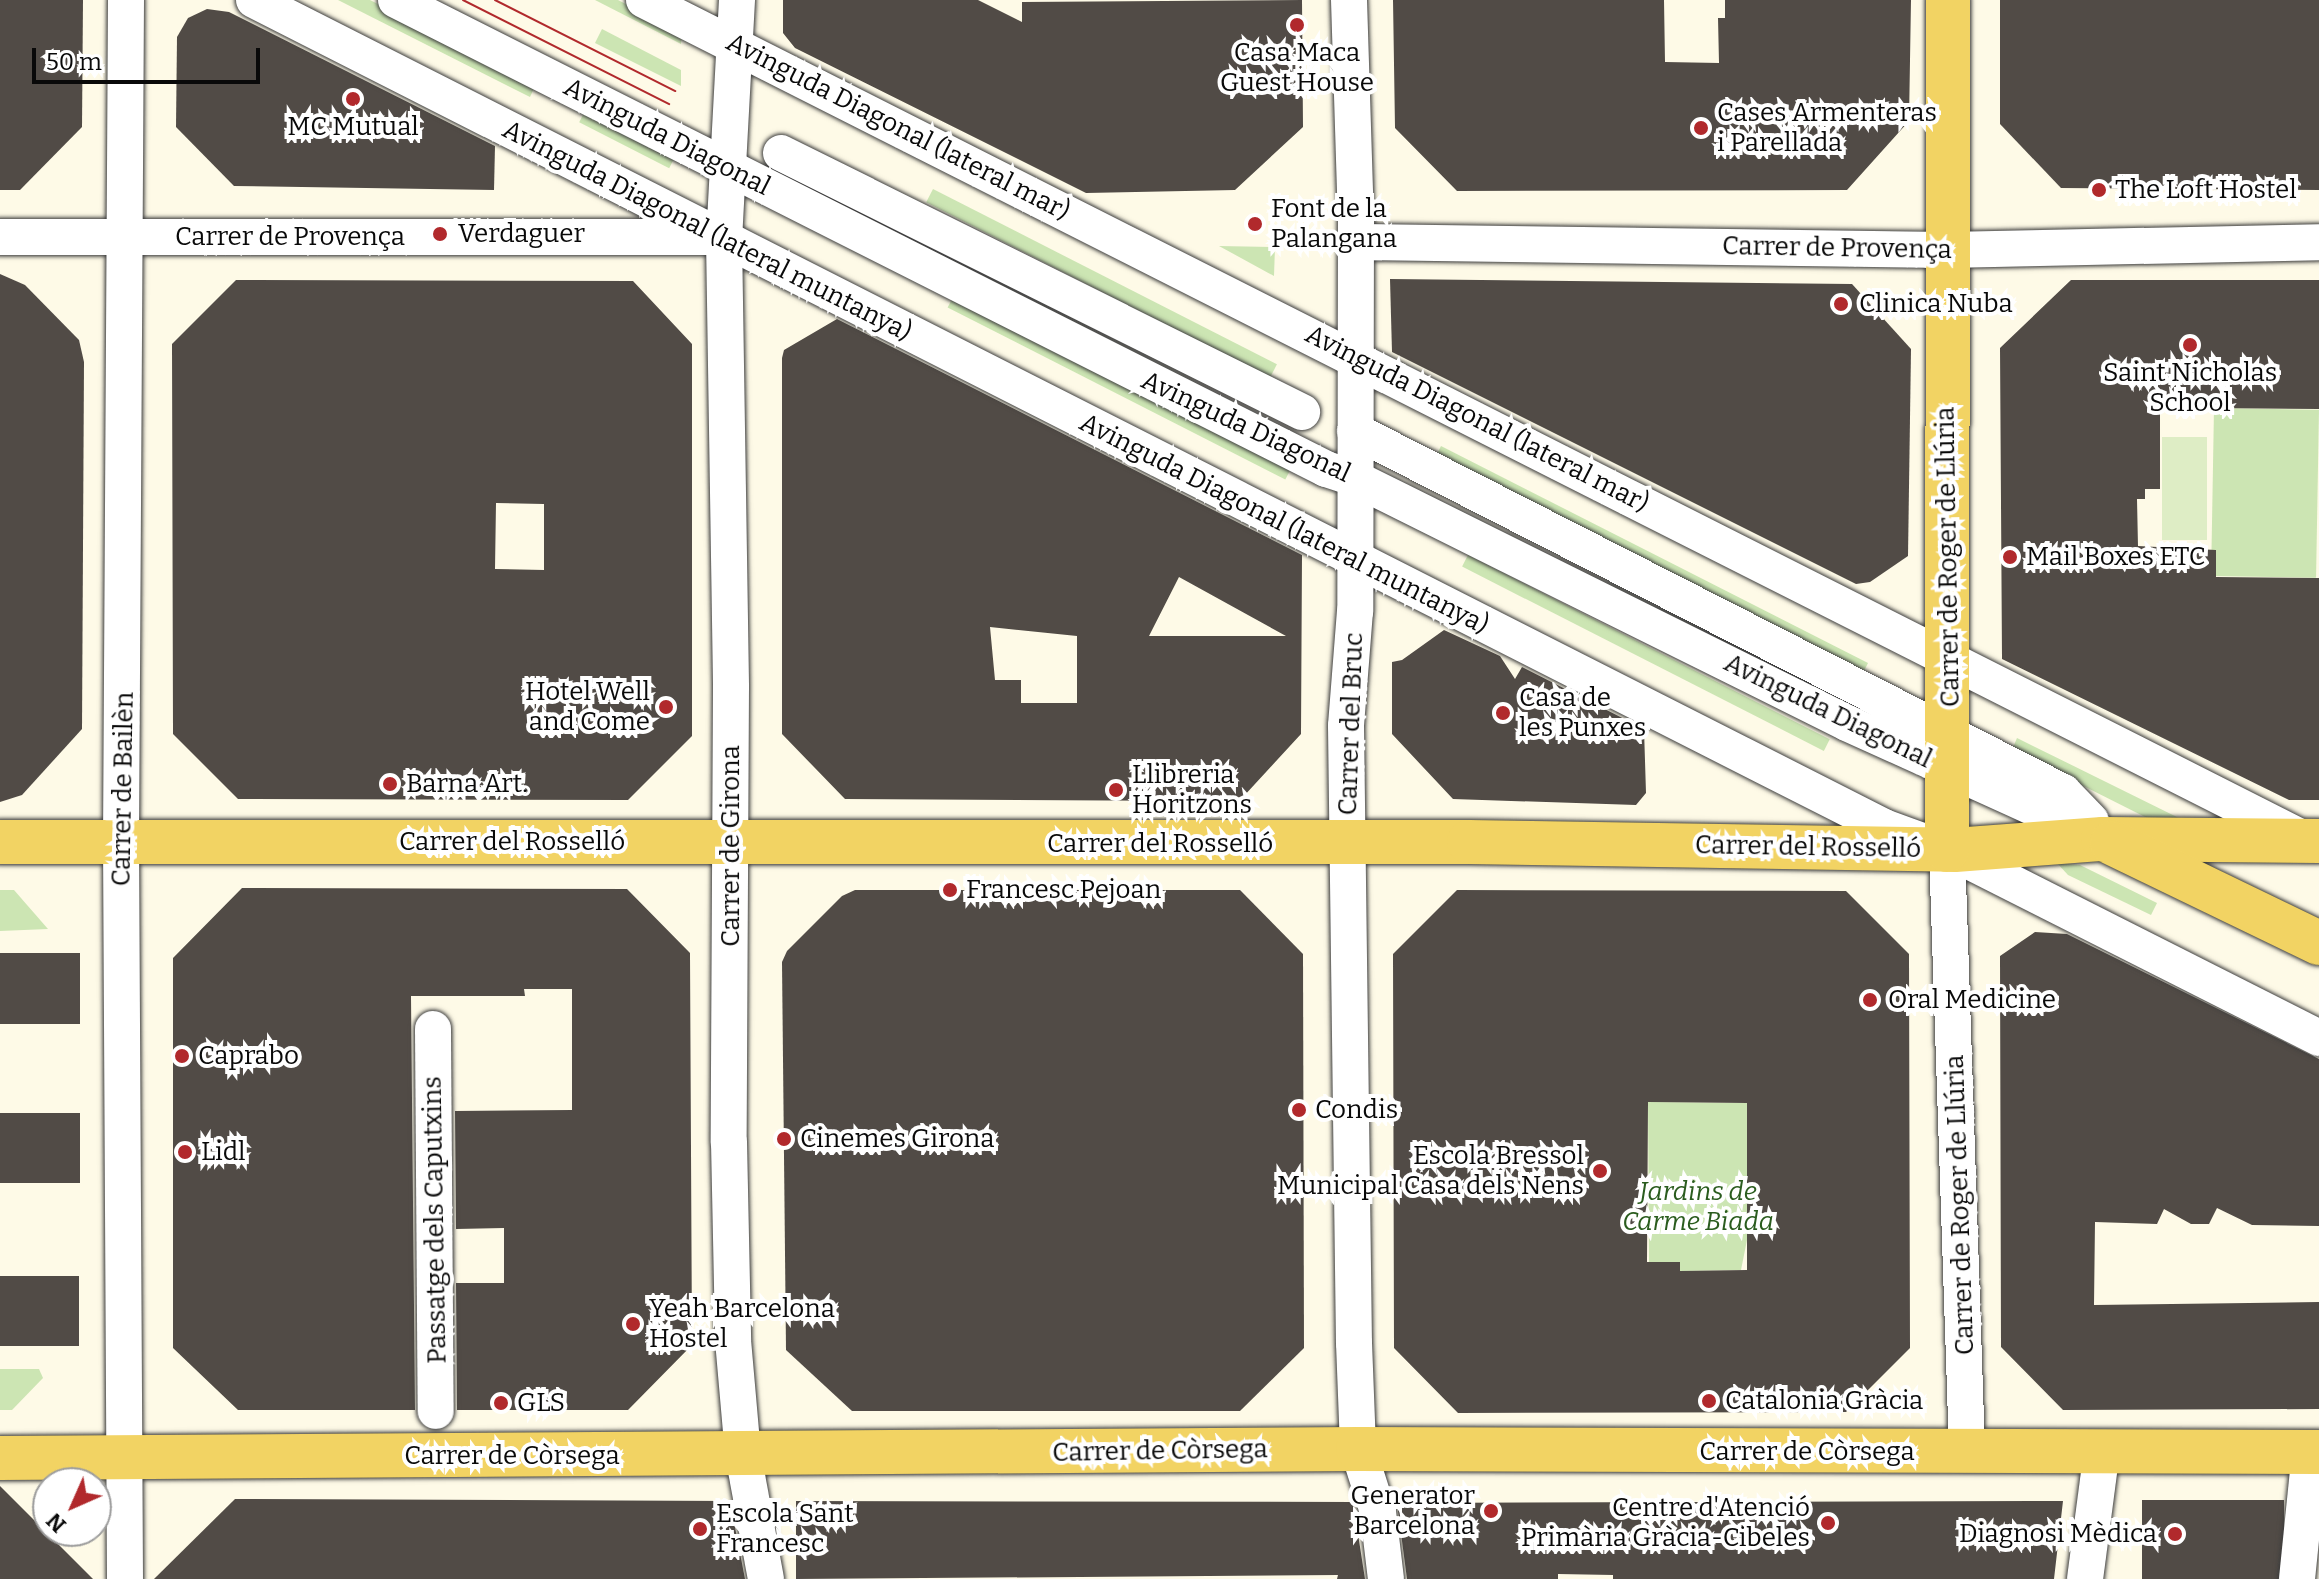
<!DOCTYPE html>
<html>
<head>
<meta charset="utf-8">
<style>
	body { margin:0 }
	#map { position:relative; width:2319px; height:1579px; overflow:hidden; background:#fefae7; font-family:Bitter,serif }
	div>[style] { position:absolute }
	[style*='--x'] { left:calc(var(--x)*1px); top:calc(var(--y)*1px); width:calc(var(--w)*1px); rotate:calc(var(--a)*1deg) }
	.green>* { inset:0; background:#cce5b3; transform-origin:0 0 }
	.pitch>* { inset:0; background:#deedc5; transform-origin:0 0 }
	.building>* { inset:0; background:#514b46; transform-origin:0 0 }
	.roads { filter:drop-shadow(0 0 2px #3c3c3c) drop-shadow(0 0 2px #3c3c3c) }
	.minor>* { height:36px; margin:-18px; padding:0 18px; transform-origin:18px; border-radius:18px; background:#fff }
	.major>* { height:44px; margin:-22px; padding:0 22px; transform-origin:22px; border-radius:22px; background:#f2d363 }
	.tram>* { height:2px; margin:-1px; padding:0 1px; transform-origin:1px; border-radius:1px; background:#b1292c }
	.dots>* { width:22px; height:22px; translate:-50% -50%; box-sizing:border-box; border:4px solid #fff; border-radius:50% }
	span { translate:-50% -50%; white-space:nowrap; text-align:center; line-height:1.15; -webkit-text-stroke:8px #fff; paint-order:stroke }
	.poi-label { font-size:26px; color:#090909 }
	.left { translate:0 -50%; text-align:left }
	.right { translate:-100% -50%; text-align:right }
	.street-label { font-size:26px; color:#090909 }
	.park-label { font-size:26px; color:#2a5c1e; font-style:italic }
	.north { position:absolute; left:32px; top:1467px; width:80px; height:80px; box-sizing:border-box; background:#fff; border:2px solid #9d9d9d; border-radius:50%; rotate:225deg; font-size:22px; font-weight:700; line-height:32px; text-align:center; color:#090909 }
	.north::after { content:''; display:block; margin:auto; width:28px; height:36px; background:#b1292c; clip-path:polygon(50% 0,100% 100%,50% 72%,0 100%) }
	.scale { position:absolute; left:32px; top:48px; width:228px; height:36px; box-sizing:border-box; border:4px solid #090909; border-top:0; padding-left:10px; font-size:24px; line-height:28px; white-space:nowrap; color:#090909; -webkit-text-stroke:6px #fff; paint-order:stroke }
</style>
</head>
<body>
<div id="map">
	<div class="green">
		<div style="clip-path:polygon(338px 0,370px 0,536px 84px,530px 97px)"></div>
		<div style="clip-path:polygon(595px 0,618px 0,682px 33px,681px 44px)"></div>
		<div style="clip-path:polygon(602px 29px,681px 70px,681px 86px,595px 43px)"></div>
		<div style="left:586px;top:109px;width:101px;height:15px;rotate:27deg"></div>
		<div style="left:933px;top:189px;width:386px;height:15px;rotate:27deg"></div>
		<div style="clip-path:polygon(1219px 246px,1275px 247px,1274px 276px)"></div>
		<div style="left:954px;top:295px;width:379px;height:14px;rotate:27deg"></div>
		<div style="left:2214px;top:408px;width:105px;height:168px;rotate:1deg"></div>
		<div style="clip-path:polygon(1441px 446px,1868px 663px,1861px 677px,1435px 458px)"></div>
		<div style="left:1468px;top:555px;width:406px;height:13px;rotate:27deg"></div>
		<div style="clip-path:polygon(2017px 738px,2189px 823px,2157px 823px,2012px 750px)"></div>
		<div style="clip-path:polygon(2057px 863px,2080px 865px,2157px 903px,2151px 915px,2068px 875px)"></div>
		<div style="clip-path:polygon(0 890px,14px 890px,48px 929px,0 931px)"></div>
		<div style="clip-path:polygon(1648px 1102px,1747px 1103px,1747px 1240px,1741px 1270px,1680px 1271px,1680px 1262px,1649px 1262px)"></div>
		<div style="clip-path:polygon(0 1369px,39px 1369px,43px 1378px,12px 1410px,0 1410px)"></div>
	</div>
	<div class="pitch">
		<div style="left:2162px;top:437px;width:45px;height:103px"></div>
	</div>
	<div class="building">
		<div style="clip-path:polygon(0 0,83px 0,82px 127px,20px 190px,0 190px)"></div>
		<div style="clip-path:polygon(783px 0,978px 0,1022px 22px,1022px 2px,1302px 0,1303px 127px,1235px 190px,1086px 193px,795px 48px,783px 33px)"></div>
		<div style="clip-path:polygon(1393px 0,1664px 0,1665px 62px,1719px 63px,1718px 18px,1725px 18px,1725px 0,1911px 0,1909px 121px,1847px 190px,1457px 191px,1395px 128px)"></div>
		<div style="clip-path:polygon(2000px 0,2319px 0,2319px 190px,2061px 188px,2000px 124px)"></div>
		<div style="clip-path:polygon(207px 9px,229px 12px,495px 146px,494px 190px,234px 186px,176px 127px,177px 37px,188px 18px)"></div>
		<div style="clip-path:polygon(0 274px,25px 285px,79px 340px,84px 362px,82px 729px,22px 795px,0 802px)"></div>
		<div style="clip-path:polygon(1390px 279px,1852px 284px,1911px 349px,1908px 556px,1870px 582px,1856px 584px,1392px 352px)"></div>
		<div style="clip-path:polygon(evenodd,236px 280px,633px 281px,692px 344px,692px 736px,628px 800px,238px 799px,173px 734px,172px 344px,236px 280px,496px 503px,544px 504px,544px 570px,495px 569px,496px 503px)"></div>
		<div style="clip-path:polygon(2071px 280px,2319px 280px,2319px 409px,2207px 408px,2160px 396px,2160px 489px,2145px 489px,2145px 499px,2137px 499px,2138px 546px,2216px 550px,2216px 577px,2319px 578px,2319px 800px,2289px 800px,2002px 659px,2000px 348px)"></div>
		<div style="clip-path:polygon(evenodd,837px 319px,1302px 555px,1301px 734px,1243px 797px,1206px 801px,845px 799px,782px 734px,782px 358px,784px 350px,837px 319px,1179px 577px,1286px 636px,1149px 636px,1179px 577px,837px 319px,990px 627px,1077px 636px,1077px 703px,1021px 703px,1021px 680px,995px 680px,990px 627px)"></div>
		<div style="clip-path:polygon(1444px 630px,1500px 656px,1515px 679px,1522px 667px,1644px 729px,1646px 793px,1636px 805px,1453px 799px,1392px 734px,1392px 662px,1402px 660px)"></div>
		<div style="clip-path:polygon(242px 888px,627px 889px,690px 953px,692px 1345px,628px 1410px,457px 1410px,456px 1283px,504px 1283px,504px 1228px,456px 1229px,455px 1111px,572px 1110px,572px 989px,524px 989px,525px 996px,411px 996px,415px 1410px,238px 1410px,173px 1348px,173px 958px)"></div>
		<div style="clip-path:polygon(855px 890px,1240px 890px,1303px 954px,1304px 1348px,1240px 1411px,852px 1411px,786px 1350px,782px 962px,787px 951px,842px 896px)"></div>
		<div style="clip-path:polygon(evenodd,1457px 890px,1846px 891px,1909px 954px,1910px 1348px,1846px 1412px,1458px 1413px,1394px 1348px,1393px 954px,1457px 890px,1648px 1102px,1747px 1103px,1747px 1270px,1680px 1271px,1680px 1262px,1647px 1262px,1648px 1102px)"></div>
		<div style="clip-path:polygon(2035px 932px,2067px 934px,2319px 1059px,2319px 1226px,2252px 1225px,2217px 1208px,2209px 1224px,2191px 1224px,2164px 1209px,2157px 1224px,2095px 1222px,2094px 1305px,2319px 1302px,2319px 1409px,2063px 1410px,2001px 1347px,2000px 956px)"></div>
		<div style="left:0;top:953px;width:80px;height:71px"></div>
		<div style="left:0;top:1113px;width:80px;height:70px"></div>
		<div style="left:0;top:1276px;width:79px;height:70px"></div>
		<div style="clip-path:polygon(0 1486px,93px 1579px,0 1579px)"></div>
		<div style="clip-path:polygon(235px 1499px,730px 1501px,745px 1579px,154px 1579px)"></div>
		<div style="left:2142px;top:1500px;width:142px;height:79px"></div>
		<div style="clip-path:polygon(796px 1501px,1353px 1502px,1365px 1579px,1337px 1579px,1338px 1575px,796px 1579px)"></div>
		<div style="clip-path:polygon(2063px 1501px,2054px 1579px,1613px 1579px,1613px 1575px,1558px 1574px,1558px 1579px,1407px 1579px,1397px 1503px)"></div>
	</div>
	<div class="roads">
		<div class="minor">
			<div style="--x:254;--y:0;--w:1828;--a:26.9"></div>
			<div style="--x:1884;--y:827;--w:67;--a:20.1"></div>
			<div style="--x:1947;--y:850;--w:417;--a:26.8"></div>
			<div style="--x:396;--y:0;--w:1042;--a:26.76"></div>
			<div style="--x:1326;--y:469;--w:32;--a:18"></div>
			<div style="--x:1356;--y:479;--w:548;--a:26.42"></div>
			<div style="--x:1847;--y:723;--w:281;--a:24.4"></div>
			<div style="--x:644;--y:0;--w:1864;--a:26.81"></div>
			<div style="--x:737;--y:0;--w:238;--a:93.1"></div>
			<div style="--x:724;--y:238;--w:449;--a:89.1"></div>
			<div style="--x:731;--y:687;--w:455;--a:90.3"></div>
			<div style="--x:729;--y:1142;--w:198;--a:88.8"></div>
			<div style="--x:733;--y:1340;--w:114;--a:85"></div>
			<div style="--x:743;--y:1454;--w:127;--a:79.6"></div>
			<div style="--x:1349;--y:0;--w:217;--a:88.2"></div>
			<div style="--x:1356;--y:217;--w:394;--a:90.1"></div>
			<div style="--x:1355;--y:611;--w:115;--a:94.5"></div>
			<div style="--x:1346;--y:726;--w:617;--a:89.26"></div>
			<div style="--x:1354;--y:1343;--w:106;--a:87.8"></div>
			<div style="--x:1358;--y:1449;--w:66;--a:72.4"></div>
			<div style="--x:1378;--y:1512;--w:67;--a:83.2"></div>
			<div style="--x:781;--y:153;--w:582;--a:26.43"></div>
			<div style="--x:0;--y:237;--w:715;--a:0"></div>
			<div style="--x:1355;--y:242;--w:592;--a:0.77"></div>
			<div style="--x:1947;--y:250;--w:372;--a:-1.2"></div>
			<div style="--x:1355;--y:431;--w:795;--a:27.02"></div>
			<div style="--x:2063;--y:792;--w:40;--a:46"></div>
			<div style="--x:1947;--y:850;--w:600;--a:88.09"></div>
			<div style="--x:433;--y:1029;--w:382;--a:89.6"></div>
			<div style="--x:125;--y:1579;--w:737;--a:-90.31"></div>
			<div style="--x:121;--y:842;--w:842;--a:-89.66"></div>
			<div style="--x:2085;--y:1579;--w:131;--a:-82.5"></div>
			<div style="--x:2297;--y:1579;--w:128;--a:-84.2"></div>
		</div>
		<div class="major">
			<div style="--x:0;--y:842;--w:1469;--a:0"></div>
			<div style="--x:1469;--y:842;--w:486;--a:0.9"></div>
			<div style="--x:1955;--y:850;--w:148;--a:-4.3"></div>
			<div style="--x:2103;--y:839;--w:216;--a:0.5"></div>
			<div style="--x:2112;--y:843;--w:230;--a:25.8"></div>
			<div style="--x:1947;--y:850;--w:850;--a:-89.93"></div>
			<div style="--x:0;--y:1458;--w:1358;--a:-0.38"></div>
			<div style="--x:1358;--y:1449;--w:961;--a:0.18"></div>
		</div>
	</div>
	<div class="tram">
		<div style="--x:463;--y:0;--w:231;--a:26.8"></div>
		<div style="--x:495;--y:0;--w:202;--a:26.8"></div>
	</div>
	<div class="dots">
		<div style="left:1297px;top:25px;background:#b1292c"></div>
		<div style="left:353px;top:99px;background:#b1292c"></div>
		<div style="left:1701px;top:128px;background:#b1292c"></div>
		<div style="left:2099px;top:190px;background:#b1292c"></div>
		<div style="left:1255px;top:224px;background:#b1292c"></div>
		<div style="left:440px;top:234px;background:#b1292c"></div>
		<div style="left:1841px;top:304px;background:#b1292c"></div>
		<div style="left:2190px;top:345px;background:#b1292c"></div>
		<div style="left:2010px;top:557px;background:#b1292c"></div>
		<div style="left:666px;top:707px;background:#b1292c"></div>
		<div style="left:1503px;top:713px;background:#b1292c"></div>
		<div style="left:390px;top:784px;background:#b1292c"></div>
		<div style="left:1116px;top:790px;background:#b1292c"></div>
		<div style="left:950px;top:890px;background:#b1292c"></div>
		<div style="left:1870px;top:1000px;background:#b1292c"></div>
		<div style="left:182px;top:1056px;background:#b1292c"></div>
		<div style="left:1299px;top:1110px;background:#b1292c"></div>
		<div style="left:784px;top:1139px;background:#b1292c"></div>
		<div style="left:185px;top:1152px;background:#b1292c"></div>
		<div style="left:1600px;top:1171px;background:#b1292c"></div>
		<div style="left:633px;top:1324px;background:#b1292c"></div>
		<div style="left:1709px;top:1401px;background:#b1292c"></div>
		<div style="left:501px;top:1403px;background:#b1292c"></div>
		<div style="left:1491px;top:1511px;background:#b1292c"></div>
		<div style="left:1828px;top:1523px;background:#b1292c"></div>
		<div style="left:700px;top:1529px;background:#b1292c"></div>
		<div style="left:2175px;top:1534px;background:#b1292c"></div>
	</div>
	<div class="poi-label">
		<span style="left:1297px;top:68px">Casa Maca<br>Guest House</span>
		<span class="left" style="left:1717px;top:128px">Cases Armenteras<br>i Parellada</span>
		<span style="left:353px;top:127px">MC Mutual</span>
		<span class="left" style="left:2115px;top:190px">The Loft Hostel</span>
		<span class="left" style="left:1271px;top:224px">Font de la<br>Palangana</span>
		<span class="left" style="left:458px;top:234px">Verdaguer</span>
		<span class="left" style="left:1859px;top:304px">Clinica Nuba</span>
		<span style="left:2190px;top:388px">Saint Nicholas<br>School</span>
		<span class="left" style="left:2026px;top:557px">Mail Boxes ETC</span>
		<span class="right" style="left:650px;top:707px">Hotel Well<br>and Come</span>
		<span class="left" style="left:1519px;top:713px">Casa de<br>les Punxes</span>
		<span class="left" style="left:1132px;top:790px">Llibreria<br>Horitzons</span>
		<span class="left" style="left:406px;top:784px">Barna Art.</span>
		<span class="left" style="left:966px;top:890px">Francesc Pejoan</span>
		<span class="left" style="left:1888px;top:1000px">Oral Medicine</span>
		<span class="left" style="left:198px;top:1056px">Caprabo</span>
		<span class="left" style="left:1315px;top:1110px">Condis</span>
		<span class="left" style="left:800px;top:1139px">Cinemes Girona</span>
		<span class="left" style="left:201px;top:1152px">Lidl</span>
		<span class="right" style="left:1584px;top:1171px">Escola Bressol<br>Municipal Casa dels Nens</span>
		<span class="left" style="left:649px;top:1324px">Yeah Barcelona<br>Hostel</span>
		<span class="left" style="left:1725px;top:1401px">Catalonia Gràcia</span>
		<span class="left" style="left:517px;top:1403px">GLS</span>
		<span class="right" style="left:1475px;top:1511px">Generator<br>Barcelona</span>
		<span class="right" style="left:1810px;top:1523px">Centre d'Atenció<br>Primària Gràcia-Cibeles</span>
		<span class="left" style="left:716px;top:1529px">Escola Sant<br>Francesc</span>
		<span class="right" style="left:2157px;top:1534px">Diagnosi Mèdica</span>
	</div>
	<div class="street-label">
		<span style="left:898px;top:127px;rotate:27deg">Avinguda Diagonal (lateral mar)</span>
		<span style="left:667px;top:137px;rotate:27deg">Avinguda Diagonal</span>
		<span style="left:707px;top:231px;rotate:27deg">Avinguda Diagonal (lateral muntanya)</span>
		<span style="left:290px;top:237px">Carrer de Provença</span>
		<span style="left:1837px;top:248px;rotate:1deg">Carrer de Provença</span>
		<span style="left:1477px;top:419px;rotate:27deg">Avinguda Diagonal (lateral mar)</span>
		<span style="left:1246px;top:427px;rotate:25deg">Avinguda Diagonal</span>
		<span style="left:1284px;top:524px;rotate:27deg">Avinguda Diagonal (lateral muntanya)</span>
		<span style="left:1948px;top:557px;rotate:-91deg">Carrer de Roger de Llúria</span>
		<span style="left:1828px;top:711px;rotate:26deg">Avinguda Diagonal</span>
		<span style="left:1351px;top:724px;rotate:-88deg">Carrer del Bruc</span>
		<span style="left:123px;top:789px;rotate:-89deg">Carrer de Bailèn</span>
		<span style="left:512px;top:842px">Carrer del Rosselló</span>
		<span style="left:1160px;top:844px">Carrer del Rosselló</span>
		<span style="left:731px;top:846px;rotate:-90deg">Carrer de Girona</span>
		<span style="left:1808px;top:847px;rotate:1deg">Carrer del Rosselló</span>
		<span style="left:1960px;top:1205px;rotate:-92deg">Carrer de Roger de Llúria</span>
		<span style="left:435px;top:1220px;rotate:-91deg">Passatge dels Caputxins</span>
		<span style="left:1160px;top:1451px;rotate:-1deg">Carrer de Còrsega</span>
		<span style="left:1807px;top:1452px">Carrer de Còrsega</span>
		<span style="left:512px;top:1456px">Carrer de Còrsega</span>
	</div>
	<div class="park-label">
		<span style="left:1698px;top:1207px">Jardins de<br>Carme Biada</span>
	</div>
	<div class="north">N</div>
	<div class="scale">50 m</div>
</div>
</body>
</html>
